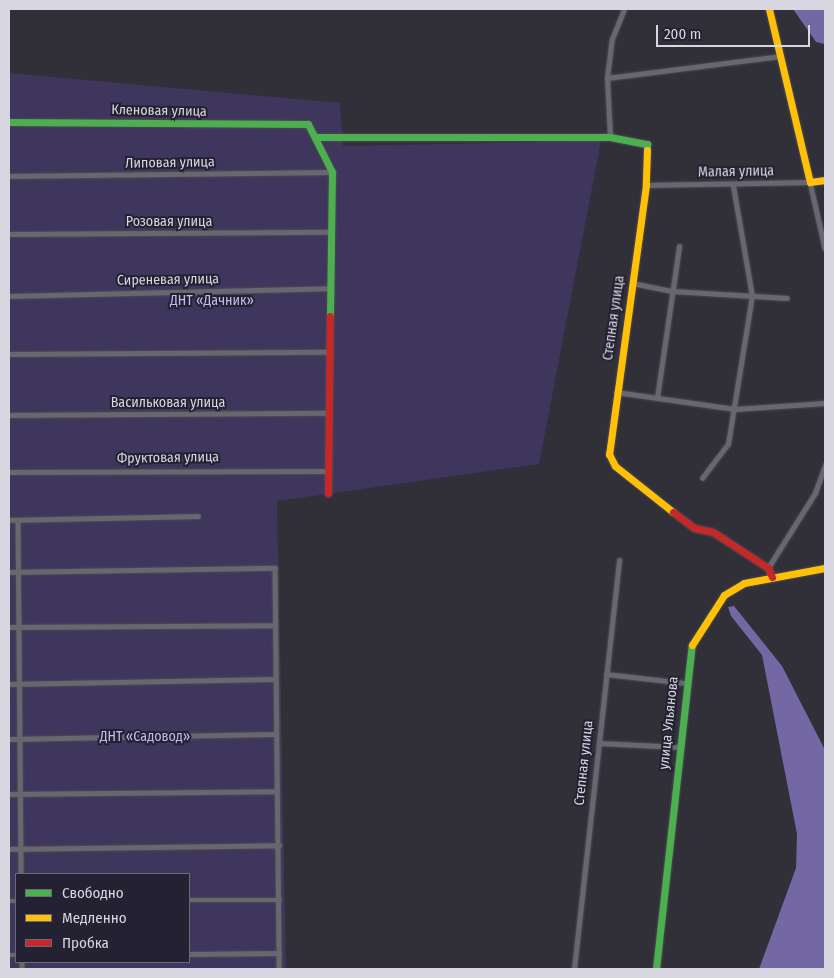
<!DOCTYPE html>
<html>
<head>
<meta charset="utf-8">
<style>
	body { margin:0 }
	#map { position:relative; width:834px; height:978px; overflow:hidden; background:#312f38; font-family:"Fira Sans Condensed",sans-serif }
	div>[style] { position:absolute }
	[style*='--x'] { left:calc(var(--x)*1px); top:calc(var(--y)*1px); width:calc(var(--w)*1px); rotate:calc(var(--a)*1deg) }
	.green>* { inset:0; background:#3e365d }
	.water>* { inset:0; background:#7368a3 }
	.roads { filter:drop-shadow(0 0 1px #4c4a52) drop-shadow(0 0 1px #4c4a52) }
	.street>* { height:4.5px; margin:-2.25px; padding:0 2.25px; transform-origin:2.25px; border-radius:2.25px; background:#68666e }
	.fast>* { height:7px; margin:-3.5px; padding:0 3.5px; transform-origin:3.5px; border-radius:3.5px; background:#4caf50 }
	.slow>* { height:7px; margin:-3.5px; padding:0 3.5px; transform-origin:3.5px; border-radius:3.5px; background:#ffc107 }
	.jam>* { height:7px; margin:-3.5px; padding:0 3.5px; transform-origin:3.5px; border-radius:3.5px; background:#c62828 }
	span { translate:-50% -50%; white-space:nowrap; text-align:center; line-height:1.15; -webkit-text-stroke:4px #242232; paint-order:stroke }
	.street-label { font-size:14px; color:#d8d6e1 }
	.park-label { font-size:14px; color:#c3baf1 }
	.frame { position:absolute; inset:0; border:10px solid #d8d6e1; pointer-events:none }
	.legend { position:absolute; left:15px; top:873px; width:175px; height:90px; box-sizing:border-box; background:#242232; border:1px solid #6c6a78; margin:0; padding:6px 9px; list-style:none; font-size:15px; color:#d8d6e1 }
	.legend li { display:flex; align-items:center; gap:10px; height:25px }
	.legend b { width:25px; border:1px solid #6c6a78 }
	.scale { position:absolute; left:656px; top:25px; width:154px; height:22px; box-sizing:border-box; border:2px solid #d8d6e1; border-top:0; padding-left:6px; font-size:15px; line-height:18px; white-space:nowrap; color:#d8d6e1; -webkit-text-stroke:4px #242232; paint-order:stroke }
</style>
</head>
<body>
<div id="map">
	<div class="green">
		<div style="clip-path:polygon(evenodd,9px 73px,340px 103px,343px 146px,601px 141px,539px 464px,277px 501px,286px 969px,9px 969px,9px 73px,16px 874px,189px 874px,189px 962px,16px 962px,16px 874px)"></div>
	</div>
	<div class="water">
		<div style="clip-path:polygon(793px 9px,824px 9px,825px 44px,816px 42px)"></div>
		<div style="clip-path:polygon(734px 606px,782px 666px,825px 750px,825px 969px,759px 969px,796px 868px,797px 834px,762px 655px,731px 616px,728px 607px)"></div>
	</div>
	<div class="roads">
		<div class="street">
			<div style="--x:607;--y:78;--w:174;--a:-7.2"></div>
			<div style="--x:610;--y:137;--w:59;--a:-92.9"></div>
			<div style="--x:607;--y:78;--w:39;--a:-83"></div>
			<div style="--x:612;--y:39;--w:32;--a:-68"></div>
			<div style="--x:9;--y:176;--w:323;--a:-0.7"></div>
			<div style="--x:646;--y:185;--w:164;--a:-1"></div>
			<div style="--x:810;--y:182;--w:68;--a:77.2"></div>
			<div style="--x:9;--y:234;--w:321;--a:-0.4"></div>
			<div style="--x:632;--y:283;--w:41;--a:11.3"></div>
			<div style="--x:672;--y:291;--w:115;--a:3.5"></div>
			<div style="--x:9;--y:296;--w:320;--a:-1.4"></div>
			<div style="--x:9;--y:354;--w:319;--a:-0.4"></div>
			<div style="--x:616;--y:392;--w:120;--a:8.1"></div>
			<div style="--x:735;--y:409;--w:90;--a:-3.8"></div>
			<div style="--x:657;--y:398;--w:153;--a:-81.7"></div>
			<div style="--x:9;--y:415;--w:319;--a:-0.4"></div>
			<div style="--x:9;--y:472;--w:319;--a:-0.2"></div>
			<div style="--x:702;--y:478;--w:43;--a:-52.6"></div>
			<div style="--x:728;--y:444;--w:150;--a:-80.8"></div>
			<div style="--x:752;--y:296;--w:112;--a:-99.8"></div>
			<div style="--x:9;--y:520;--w:189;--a:-1.2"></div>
			<div style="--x:18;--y:520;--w:354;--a:89.5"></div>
			<div style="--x:768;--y:568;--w:89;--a:-57.9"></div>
			<div style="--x:815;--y:493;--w:30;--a:-70"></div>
			<div style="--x:9;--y:572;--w:266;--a:-0.9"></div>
			<div style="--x:275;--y:568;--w:401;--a:89.4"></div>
			<div style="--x:9;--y:627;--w:265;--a:-0.4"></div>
			<div style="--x:606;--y:674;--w:80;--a:6.5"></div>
			<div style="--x:9;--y:684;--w:265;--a:-1.1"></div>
			<div style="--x:9;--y:739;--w:265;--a:-1.1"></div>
			<div style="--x:599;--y:743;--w:80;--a:2.9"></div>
			<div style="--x:9;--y:794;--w:268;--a:-0.6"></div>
			<div style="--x:9;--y:849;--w:270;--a:-0.8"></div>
			<div style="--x:189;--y:900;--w:91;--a:0"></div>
			<div style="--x:9;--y:901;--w:7;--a:0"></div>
			<div style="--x:189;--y:954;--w:90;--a:-0.6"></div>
			<div style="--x:9;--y:955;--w:7;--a:0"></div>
			<div style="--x:22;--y:962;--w:7;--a:90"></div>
			<div style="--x:574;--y:969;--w:411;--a:-83.7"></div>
		</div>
		<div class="fast">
			<div style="--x:9;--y:122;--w:299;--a:0.4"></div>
			<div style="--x:308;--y:124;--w:54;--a:63.4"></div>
			<div style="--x:332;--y:172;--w:144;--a:90.8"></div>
			<div style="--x:315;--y:137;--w:295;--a:0"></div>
			<div style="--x:610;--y:137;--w:38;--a:11"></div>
			<div style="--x:647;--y:144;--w:6;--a:90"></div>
			<div style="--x:656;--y:969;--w:326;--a:-83.7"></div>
		</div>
		<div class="slow">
			<div style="--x:769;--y:9;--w:178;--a:76.7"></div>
			<div style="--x:810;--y:182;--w:15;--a:-8"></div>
			<div style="--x:647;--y:150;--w:35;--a:92"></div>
			<div style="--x:646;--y:185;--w:272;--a:97.8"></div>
			<div style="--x:609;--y:454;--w:13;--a:63"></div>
			<div style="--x:615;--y:466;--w:74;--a:38.4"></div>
			<div style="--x:692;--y:645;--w:59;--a:-57.4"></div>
			<div style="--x:724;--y:595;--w:23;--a:-31"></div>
			<div style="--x:744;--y:583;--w:82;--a:-10.5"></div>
		</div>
		<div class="jam">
			<div style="--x:328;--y:493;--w:177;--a:-89.4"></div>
			<div style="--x:673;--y:512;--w:26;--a:37"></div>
			<div style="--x:694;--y:528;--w:19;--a:12"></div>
			<div style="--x:713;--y:532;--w:66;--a:33.2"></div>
			<div style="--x:768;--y:568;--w:10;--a:66"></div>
		</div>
	</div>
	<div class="street-label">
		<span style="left:159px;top:111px;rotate:1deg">Кленовая улица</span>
		<span style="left:170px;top:163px;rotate:-1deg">Липовая улица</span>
		<span style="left:736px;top:172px;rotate:-1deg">Малая улица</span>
		<span style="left:169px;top:222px">Розовая улица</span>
		<span style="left:168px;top:280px;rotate:-1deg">Сиреневая улица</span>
		<span style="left:614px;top:318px;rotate:-82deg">Степная улица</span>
		<span style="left:168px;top:403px">Васильковая улица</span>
		<span style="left:168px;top:458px;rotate:-1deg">Фруктовая улица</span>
		<span style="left:669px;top:723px;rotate:-84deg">улица Ульянова</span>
		<span style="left:584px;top:763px;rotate:-84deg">Степная улица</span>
	</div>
	<div class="park-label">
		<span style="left:212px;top:301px">ДНТ «Дачник»</span>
		<span style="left:145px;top:737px">ДНТ «Садовод»</span>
	</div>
	<div class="frame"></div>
	<ul class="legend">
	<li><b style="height:6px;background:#4caf50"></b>Свободно</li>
	<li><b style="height:6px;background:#ffc107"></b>Медленно</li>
	<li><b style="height:6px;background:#c62828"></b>Пробка</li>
	</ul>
	<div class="scale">200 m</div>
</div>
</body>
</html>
